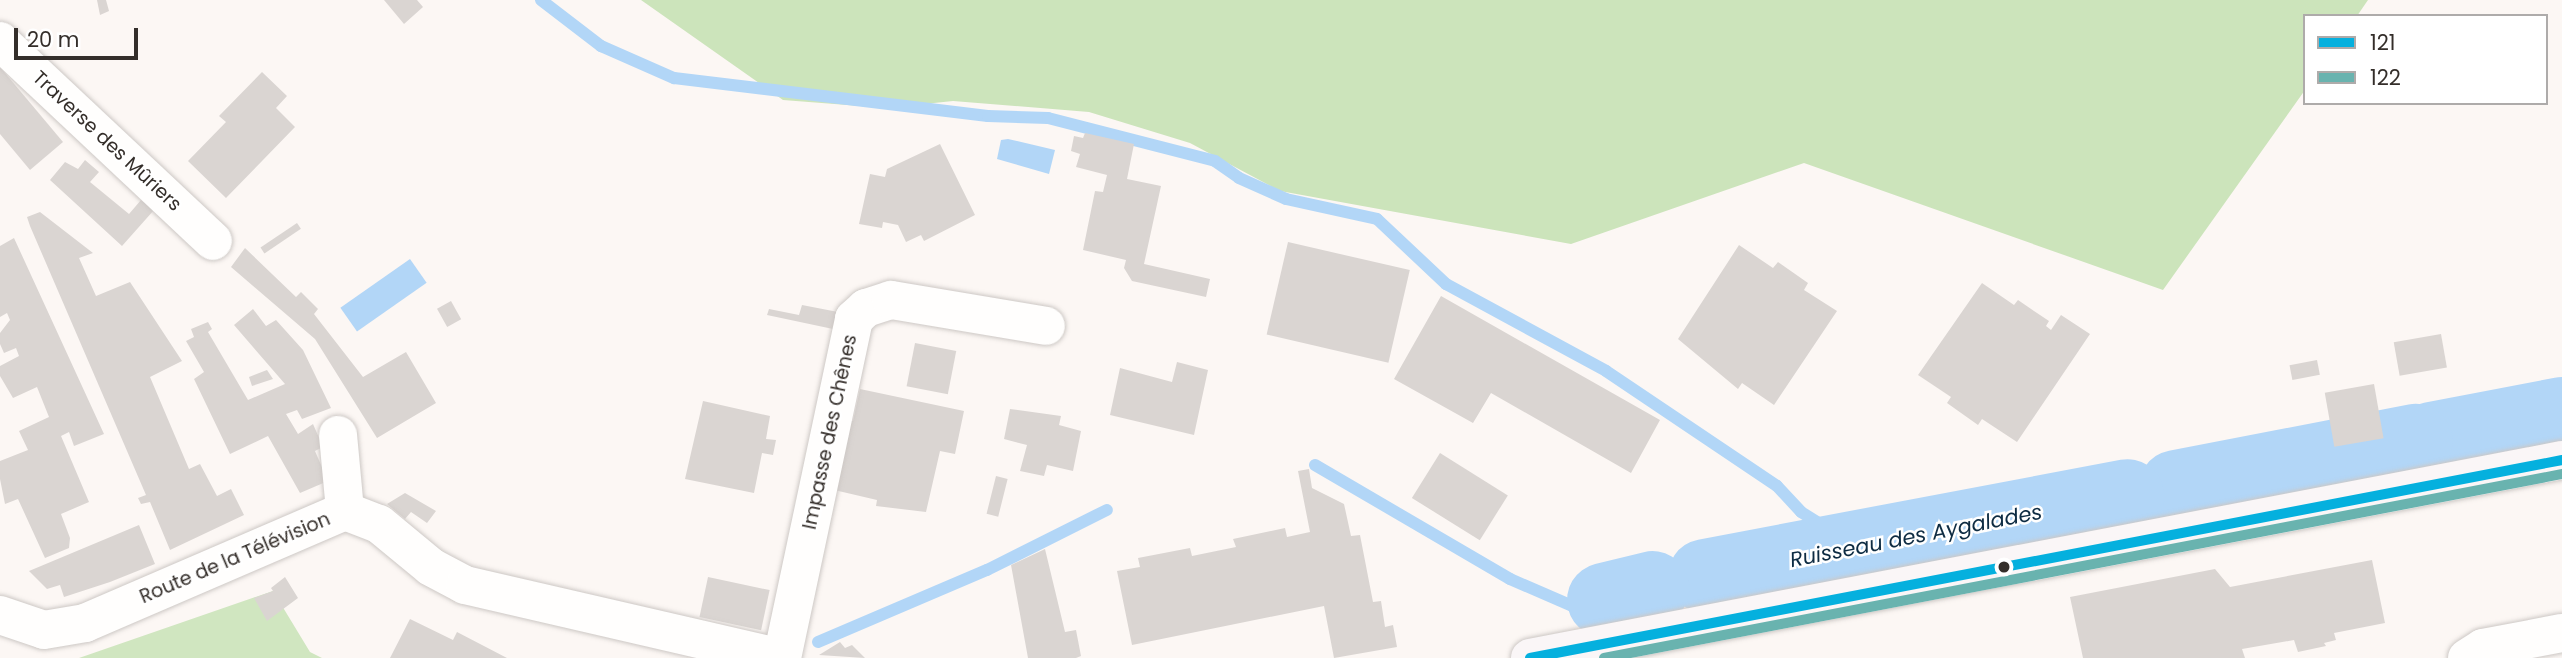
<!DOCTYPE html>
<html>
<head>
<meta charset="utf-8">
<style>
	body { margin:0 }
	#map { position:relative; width:2562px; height:658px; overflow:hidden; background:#fcf7f4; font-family:Poppins,sans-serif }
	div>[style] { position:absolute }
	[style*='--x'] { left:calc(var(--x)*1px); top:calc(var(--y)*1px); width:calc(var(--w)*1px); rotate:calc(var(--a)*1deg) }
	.green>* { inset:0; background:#d0e6c0 }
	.forest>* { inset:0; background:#cce4bb }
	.water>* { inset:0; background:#b2d6f7; transform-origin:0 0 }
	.stream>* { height:12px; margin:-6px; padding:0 6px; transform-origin:6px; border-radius:6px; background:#b2d6f7 }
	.river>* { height:74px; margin:-37px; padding:0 37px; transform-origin:37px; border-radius:37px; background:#b2d6f7 }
	.building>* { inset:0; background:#dad5d2; transform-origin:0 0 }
	.roads { filter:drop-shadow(0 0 2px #cdc8c5) drop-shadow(0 0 2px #cdc8c5) }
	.minor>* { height:38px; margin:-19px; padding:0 19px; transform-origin:19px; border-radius:19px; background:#fffefd }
	.secondary>* { height:38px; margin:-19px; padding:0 19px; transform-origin:19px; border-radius:19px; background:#faf6f7 }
	.bus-1>* { height:10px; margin:-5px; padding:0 5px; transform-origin:5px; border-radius:5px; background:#05b0de }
	.bus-2>* { height:10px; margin:-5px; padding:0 5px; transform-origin:5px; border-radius:5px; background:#69b3af }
	.dots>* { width:19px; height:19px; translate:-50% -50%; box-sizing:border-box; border:4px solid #fff; border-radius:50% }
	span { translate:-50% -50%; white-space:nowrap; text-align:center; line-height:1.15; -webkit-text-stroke:5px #fff; paint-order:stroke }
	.street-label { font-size:19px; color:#342e2a }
	.water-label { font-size:21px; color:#0e2c43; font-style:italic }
	.legend { position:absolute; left:2303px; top:14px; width:245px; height:91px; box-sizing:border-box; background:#fff; border:2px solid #aeabaa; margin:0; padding:9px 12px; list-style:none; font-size:21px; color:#342e2a }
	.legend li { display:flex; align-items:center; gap:14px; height:35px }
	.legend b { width:35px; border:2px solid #aeabaa }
	.scale { position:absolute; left:14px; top:28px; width:124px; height:32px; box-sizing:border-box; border:4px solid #342e2a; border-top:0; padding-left:9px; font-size:21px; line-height:24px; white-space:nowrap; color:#342e2a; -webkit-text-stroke:5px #fff; paint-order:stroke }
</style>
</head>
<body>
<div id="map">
	<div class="green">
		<div style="clip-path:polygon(273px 591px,310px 652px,322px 658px,79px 658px)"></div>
	</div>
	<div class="forest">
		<div style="clip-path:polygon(641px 0,2368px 0,2357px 16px,2305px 16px,2305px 90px,2163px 290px,1804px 163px,1571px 244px,1280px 191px,1190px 143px,1089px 112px,953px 101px,886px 108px,783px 100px)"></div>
	</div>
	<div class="water">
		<div style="clip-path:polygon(1008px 139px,1055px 150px,1049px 174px,997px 159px,1001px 140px)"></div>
		<div style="left:410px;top:259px;width:29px;height:85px;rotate:55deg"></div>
	</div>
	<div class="stream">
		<div style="--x:541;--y:0;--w:76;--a:37.5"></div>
		<div style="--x:601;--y:46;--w:80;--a:23.7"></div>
		<div style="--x:674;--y:78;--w:316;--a:6.9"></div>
		<div style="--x:988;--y:116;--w:60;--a:1.9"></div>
		<div style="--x:1048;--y:118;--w:172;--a:14.4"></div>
		<div style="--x:1215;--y:161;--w:29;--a:35"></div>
		<div style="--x:1239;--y:178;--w:51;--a:24.1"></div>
		<div style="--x:1286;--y:199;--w:93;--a:12.4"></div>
		<div style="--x:1377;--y:219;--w:95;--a:43.3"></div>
		<div style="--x:1446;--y:284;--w:182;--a:28.5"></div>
		<div style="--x:1606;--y:371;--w:206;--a:33.9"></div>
		<div style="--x:1777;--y:486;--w:35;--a:47"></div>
		<div style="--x:1801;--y:512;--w:66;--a:32"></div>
		<div style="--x:1315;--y:465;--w:226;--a:30.3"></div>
		<div style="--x:1510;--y:579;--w:73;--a:23.4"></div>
		<div style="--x:818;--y:642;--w:184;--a:-23.1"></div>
		<div style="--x:987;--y:570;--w:134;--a:-26.6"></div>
	</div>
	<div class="river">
		<div style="--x:2431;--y:439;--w:133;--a:-10.8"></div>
		<div style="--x:2176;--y:487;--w:244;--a:-10.9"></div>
		<div style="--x:1705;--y:576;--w:430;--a:-10.7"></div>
		<div style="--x:1604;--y:600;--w:50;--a:-13.8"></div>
	</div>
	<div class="building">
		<div style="clip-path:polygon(97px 0,106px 0,109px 11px,100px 15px)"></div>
		<div style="clip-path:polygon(384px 0,417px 0,423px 7px,404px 24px)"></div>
		<div style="clip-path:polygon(0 67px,63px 142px,30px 170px,0 134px)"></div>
		<div style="clip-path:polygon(262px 72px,287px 96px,276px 108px,295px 127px,226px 198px,188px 161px,226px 122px,219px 116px)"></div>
		<div style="clip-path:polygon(1085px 133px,1134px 144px,1127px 179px,1161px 186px,1144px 264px,1210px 279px,1206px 297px,1132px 281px,1124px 268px,1126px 260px,1083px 250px,1095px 191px,1103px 192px,1107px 175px,1076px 167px,1080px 154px,1071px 151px,1074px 136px,1083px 138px)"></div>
		<div style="clip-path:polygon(940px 144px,975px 215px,924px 241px,921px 235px,906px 242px,898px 225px,883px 222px,882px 228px,859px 224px,870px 174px,885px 177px,887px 169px)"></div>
		<div style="clip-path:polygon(85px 160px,99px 172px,90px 182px,129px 214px,141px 200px,154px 210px,122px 246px,50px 180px,65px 162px,78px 169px)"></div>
		<div style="clip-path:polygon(40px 212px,93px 253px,79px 258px,96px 296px,130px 282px,182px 361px,150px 377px,189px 469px,200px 464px,217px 496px,231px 489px,244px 515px,170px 550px,150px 502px,141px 504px,138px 498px,146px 495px,30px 226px,27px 217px)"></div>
		<div style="left:297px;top:223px;width:7px;height:44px;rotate:56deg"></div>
		<div style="clip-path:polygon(14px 238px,104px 434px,74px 446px,69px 432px,61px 436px,89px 502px,61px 514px,70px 538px,69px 548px,45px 558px,18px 499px,5px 504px,0 479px,0 461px,28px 450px,19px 431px,49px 417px,37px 387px,13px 398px,0 376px,0 366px,19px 356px,16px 348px,4px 353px,0 344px,0 333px,10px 320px,7px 313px,0 317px,0 246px)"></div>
		<div style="left:1288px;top:242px;width:125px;height:95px;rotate:13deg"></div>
		<div style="clip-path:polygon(1739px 245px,1773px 268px,1778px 262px,1808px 283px,1804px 290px,1837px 311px,1774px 405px,1742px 383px,1738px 389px,1678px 339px)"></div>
		<div style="clip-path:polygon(245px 248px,296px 297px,301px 292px,318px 309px,314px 314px,363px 377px,406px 352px,436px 403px,377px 438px,315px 339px,231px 267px)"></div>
		<div style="clip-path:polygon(1982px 283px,2014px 305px,2018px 300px,2034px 311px,2049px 321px,2046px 326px,2051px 330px,2061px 315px,2090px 334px,2017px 442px,1982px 419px,1978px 425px,1947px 403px,1951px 397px,1918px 375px)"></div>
		<div style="clip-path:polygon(1441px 296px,1660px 420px,1631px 473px,1491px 393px,1473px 423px,1394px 379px)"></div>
		<div style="left:451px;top:301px;width:21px;height:16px;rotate:61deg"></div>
		<div style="clip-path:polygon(802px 305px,838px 312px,833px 329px,767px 315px,769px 309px,799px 315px)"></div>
		<div style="clip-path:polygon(253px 309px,266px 326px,276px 320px,303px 350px,331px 408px,302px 419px,297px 410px,286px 414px,298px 434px,313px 424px,323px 447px,315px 451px,328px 481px,300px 493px,268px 436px,230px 454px,194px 379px,204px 372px,186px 341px,194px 337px,191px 329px,208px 322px,212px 329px,208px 332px,248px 400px,285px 384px,234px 325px)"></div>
		<div style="left:2441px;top:334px;width:34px;height:48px;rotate:80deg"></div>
		<div style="left:915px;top:343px;width:42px;height:44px;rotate:11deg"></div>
		<div style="left:2317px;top:360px;width:15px;height:28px;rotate:79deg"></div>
		<div style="clip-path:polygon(1177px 362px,1208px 370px,1194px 435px,1110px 415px,1120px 368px,1172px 382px)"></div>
		<div style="clip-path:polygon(267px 370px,273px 379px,252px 386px,249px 377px)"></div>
		<div style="left:2374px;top:384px;width:55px;height:50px;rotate:80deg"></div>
		<div style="clip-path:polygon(860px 389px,964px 411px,955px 454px,940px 451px,926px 512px,876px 506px,877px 500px,830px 489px,846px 420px,853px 421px)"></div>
		<div style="clip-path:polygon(703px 401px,770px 416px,766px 439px,776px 440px,773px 455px,762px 453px,754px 493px,685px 479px)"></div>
		<div style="clip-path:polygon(1010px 409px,1061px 416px,1059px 425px,1081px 431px,1073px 471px,1047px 465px,1044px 476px,1020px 471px,1027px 445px,1004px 439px)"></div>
		<div style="left:1440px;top:453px;width:80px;height:53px;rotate:32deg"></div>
		<div style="clip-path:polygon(1309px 469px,1312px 488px,1344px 504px,1351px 536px,1360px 535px,1373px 602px,1381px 601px,1385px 627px,1393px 625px,1397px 647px,1334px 658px,1324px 606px,1132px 645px,1117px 571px,1140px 567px,1138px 558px,1190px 548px,1192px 556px,1236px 547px,1233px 539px,1285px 528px,1287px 537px,1310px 532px,1298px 471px)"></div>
		<div style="left:996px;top:476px;width:12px;height:39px;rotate:14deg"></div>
		<div style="clip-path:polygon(405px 493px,436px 511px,427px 523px,411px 512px,405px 519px,387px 504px)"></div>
		<div style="clip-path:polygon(139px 525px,155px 564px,110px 582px,64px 597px,60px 585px,47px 589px,29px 571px)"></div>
		<div style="clip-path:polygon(1045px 549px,1065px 632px,1076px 630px,1081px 656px,1076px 658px,1028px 658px,1011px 565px)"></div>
		<div style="clip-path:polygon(2372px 560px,2385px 623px,2334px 633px,2336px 640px,2324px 643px,2326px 646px,2298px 652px,2294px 640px,2242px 649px,2245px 658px,2083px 658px,2070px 597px,2215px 569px,2230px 587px)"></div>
		<div style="clip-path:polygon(285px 577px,298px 598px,267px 621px,254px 598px,273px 591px,271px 588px)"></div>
		<div style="left:708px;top:577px;width:63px;height:41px;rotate:12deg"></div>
		<div style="clip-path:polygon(410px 619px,453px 640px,457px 632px,507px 658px,390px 658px)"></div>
		<div style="clip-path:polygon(840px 642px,845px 648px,852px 645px,865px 658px,819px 655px)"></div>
	</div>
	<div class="roads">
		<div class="minor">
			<div style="--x:0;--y:41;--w:292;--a:43.2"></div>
			<div style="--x:338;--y:435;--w:76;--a:84.7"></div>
			<div style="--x:0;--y:615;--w:46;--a:18.8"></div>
			<div style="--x:44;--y:630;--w:42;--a:-9.7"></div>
			<div style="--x:85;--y:623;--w:283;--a:-23.3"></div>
			<div style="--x:345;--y:511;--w:36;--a:21"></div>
			<div style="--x:379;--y:524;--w:67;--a:39.6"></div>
			<div style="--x:431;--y:567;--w:38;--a:28"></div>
			<div style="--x:465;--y:585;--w:325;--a:13"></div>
			<div style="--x:782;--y:658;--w:347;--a:-78"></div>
			<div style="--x:854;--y:319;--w:16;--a:-43"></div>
			<div style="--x:866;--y:308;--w:26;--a:-18"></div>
			<div style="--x:891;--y:300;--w:157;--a:9.5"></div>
			<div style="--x:2467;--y:658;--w:19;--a:-32"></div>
			<div style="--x:2483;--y:648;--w:80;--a:-10.8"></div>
		</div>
		<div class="secondary">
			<div style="--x:1530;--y:658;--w:1051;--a:-10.86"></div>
		</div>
	</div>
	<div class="bus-1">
		<div style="--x:1530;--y:658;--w:1051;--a:-10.86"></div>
	</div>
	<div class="bus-2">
		<div style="--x:1604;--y:658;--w:976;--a:-10.87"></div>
	</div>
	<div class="dots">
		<div style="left:2004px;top:567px;background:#342e2a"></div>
	</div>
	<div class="street-label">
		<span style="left:107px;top:141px;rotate:43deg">Traverse des Mûriers</span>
		<span style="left:830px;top:432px;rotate:-78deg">Impasse des Chênes</span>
		<span style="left:235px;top:558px;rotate:-23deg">Route de la Télévision</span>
	</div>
	<div class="water-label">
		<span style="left:1916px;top:536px;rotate:-11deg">Ruisseau des Aygalades</span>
	</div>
	<ul class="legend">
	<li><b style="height:9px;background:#05b0de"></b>121</li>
	<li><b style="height:9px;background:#69b3af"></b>122</li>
	</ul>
	<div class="scale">20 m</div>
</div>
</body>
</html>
